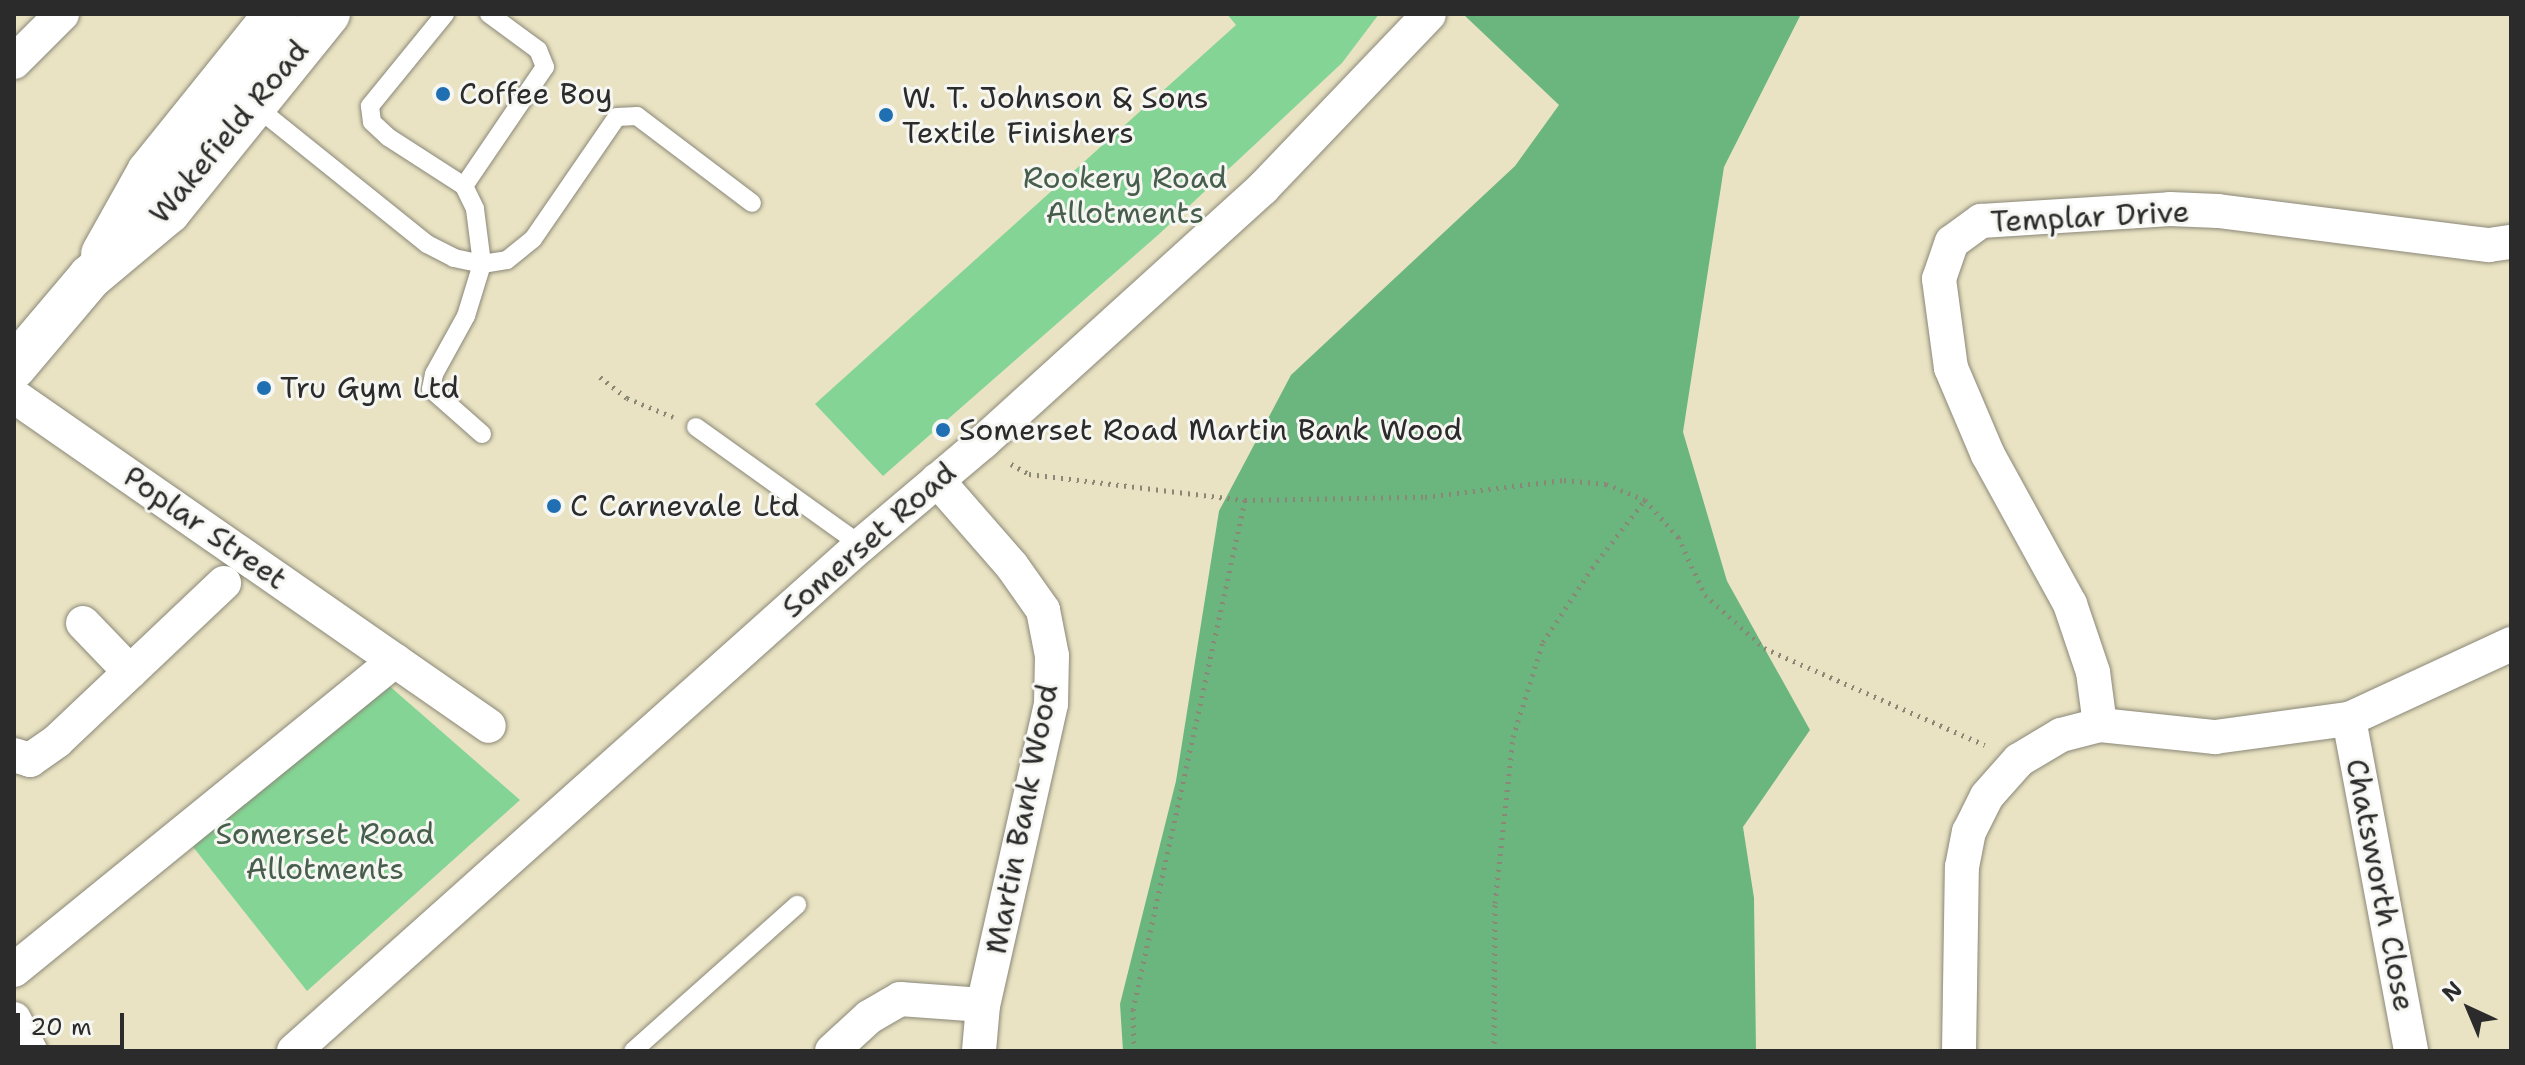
<!DOCTYPE html>
<html>
<head>
<meta charset="utf-8">
<style>
	body { margin:0 }
	#map { position:relative; width:2525px; height:1065px; overflow:hidden; background:#e9e3c3; font-family:"Shantell Sans",sans-serif }
	div>[style] { position:absolute }
	[style*='--x'] { left:calc(var(--x)*1px); top:calc(var(--y)*1px); width:calc(var(--w)*1px); rotate:calc(var(--a)*1deg) }
	.green>* { inset:0; background:#84d595 }
	.forest>* { inset:0; background:#6bb67e }
	.path>* { height:5px; margin-top:-2.5px; transform-origin:0; background:repeating-linear-gradient(90deg,#8a8777 0 2px,transparent 0 8px) }
	.roads { filter:drop-shadow(0 0 2px #8a8777) drop-shadow(0 0 2px #8a8777) }
	.lane>* { height:18px; margin:-9px; padding:0 9px; transform-origin:9px; border-radius:9px; background:#fff }
	.street>* { height:34px; margin:-17px; padding:0 17px; transform-origin:17px; border-radius:17px; background:#fff }
	.highway>* { height:44px; margin:-22px; padding:0 22px; transform-origin:22px; border-radius:22px; background:#fff }
	.dots>* { width:22px; height:22px; translate:-50% -50%; box-sizing:border-box; border:4px solid #f6f6f2; border-radius:50% }
	span { translate:-50% -50%; white-space:nowrap; text-align:center; line-height:1.15; -webkit-text-stroke:6px #f6f6f2; paint-order:stroke }
	.poi-label { font-size:30px; color:#2b2b2b }
	.left { translate:0 -50%; text-align:left }
	.street-label { font-size:30px; color:#2b2b2b }
	.park-label { font-size:30px; color:#465e4b }
	.frame { position:absolute; inset:0; border:16px solid #2b2b2b; pointer-events:none }
	.north { position:absolute; left:2429px; top:969px; width:80px; height:80px; -webkit-text-stroke:6px #f6f6f2; paint-order:stroke; rotate:316deg; font-size:22px; font-weight:700; line-height:32px; text-align:center; color:#2b2b2b }
	.north::after { content:''; display:block; margin:auto; width:28px; height:36px; background:#2b2b2b; clip-path:polygon(50% 0,100% 100%,50% 72%,0 100%) }
	.scale { position:absolute; left:16px; top:1013px; width:108px; height:36px; box-sizing:border-box; border:4px solid #2b2b2b; border-top:0; padding-left:10px; font-size:24px; line-height:28px; white-space:nowrap; color:#2b2b2b; -webkit-text-stroke:6px #f6f6f2; paint-order:stroke }
</style>
</head>
<body>
<div id="map">
	<div class="green">
		<div style="clip-path:polygon(1227px 14px,1379px 14px,1342px 63px,1158px 235px,883px 476px,815px 404px,1236px 25px)"></div>
		<div style="clip-path:polygon(386px 683px,520px 800px,307px 991px,190px 843px)"></div>
	</div>
	<div class="forest">
		<div style="clip-path:polygon(1463px 14px,1801px 14px,1724px 167px,1683px 432px,1727px 581px,1810px 730px,1743px 827px,1754px 898px,1756px 1051px,1123px 1051px,1120px 1004px,1176px 781px,1219px 511px,1291px 375px,1515px 166px,1559px 105px)"></div>
	</div>
	<div class="path">
		<div style="--x:600;--y:377;--w:34;--a:38"></div>
		<div style="--x:627;--y:398;--w:50;--a:22.4"></div>
		<div style="--x:1011;--y:464;--w:21;--a:29"></div>
		<div style="--x:1029;--y:474;--w:218;--a:6.9"></div>
		<div style="--x:1245;--y:500;--w:180;--a:-1"></div>
		<div style="--x:1425;--y:497;--w:140;--a:-7"></div>
		<div style="--x:1564;--y:480;--w:42;--a:5.4"></div>
		<div style="--x:1606;--y:484;--w:42;--a:22.3"></div>
		<div style="--x:1645;--y:500;--w:50;--a:48.3"></div>
		<div style="--x:1678;--y:537;--w:64;--a:65"></div>
		<div style="--x:1705;--y:595;--w:79;--a:41.9"></div>
		<div style="--x:1764;--y:648;--w:241;--a:23.7"></div>
		<div style="--x:1134;--y:1051;--w:41;--a:-91.4"></div>
		<div style="--x:1133;--y:1010;--w:522;--a:-77.61"></div>
		<div style="--x:1494;--y:1051;--w:148;--a:-89.6"></div>
		<div style="--x:1495;--y:903;--w:167;--a:-83.8"></div>
		<div style="--x:1513;--y:737;--w:100;--a:-72.5"></div>
		<div style="--x:1543;--y:642;--w:89;--a:-56.5"></div>
		<div style="--x:1592;--y:568;--w:86;--a:-52.1"></div>
	</div>
	<div class="roads">
		<div class="lane">
			<div style="--x:445;--y:14;--w:119;--a:129.2"></div>
			<div style="--x:370;--y:106;--w:16;--a:83"></div>
			<div style="--x:372;--y:122;--w:22;--a:43"></div>
			<div style="--x:388;--y:137;--w:90;--a:32.8"></div>
			<div style="--x:464;--y:186;--w:25;--a:64"></div>
			<div style="--x:475;--y:209;--w:55;--a:82.7"></div>
			<div style="--x:482;--y:264;--w:54;--a:107.1"></div>
			<div style="--x:466;--y:316;--w:66;--a:118.9"></div>
			<div style="--x:434;--y:374;--w:15;--a:101"></div>
			<div style="--x:431;--y:389;--w:68;--a:41.4"></div>
			<div style="--x:254;--y:105;--w:222;--a:38.8"></div>
			<div style="--x:427;--y:244;--w:30;--a:27"></div>
			<div style="--x:454;--y:258;--w:29;--a:12"></div>
			<div style="--x:482;--y:264;--w:25;--a:-9"></div>
			<div style="--x:507;--y:260;--w:33;--a:-39"></div>
			<div style="--x:533;--y:239;--w:148;--a:-55.5"></div>
			<div style="--x:617;--y:117;--w:20;--a:-3"></div>
			<div style="--x:637;--y:116;--w:144;--a:37.1"></div>
			<div style="--x:464;--y:186;--w:144;--a:-55.8"></div>
			<div style="--x:545;--y:67;--w:18;--a:-112"></div>
			<div style="--x:538;--y:50;--w:61;--a:-143.7"></div>
			<div style="--x:696;--y:427;--w:203;--a:35.6"></div>
			<div style="--x:633;--y:1051;--w:220;--a:-41.7"></div>
		</div>
		<div class="street">
			<div style="--x:14;--y:62;--w:68;--a:-45"></div>
			<div style="--x:14;--y:396;--w:578;--a:34.79"></div>
			<div style="--x:937;--y:480;--w:114;--a:48.9"></div>
			<div style="--x:1012;--y:566;--w:54;--a:54.8"></div>
			<div style="--x:1043;--y:610;--w:47;--a:78.9"></div>
			<div style="--x:1052;--y:656;--w:48;--a:91.2"></div>
			<div style="--x:1051;--y:704;--w:309;--a:102.7"></div>
			<div style="--x:983;--y:1005;--w:46;--a:95"></div>
			<div style="--x:83;--y:623;--w:68;--a:46.2"></div>
			<div style="--x:2349;--y:719;--w:338;--a:79.4"></div>
			<div style="--x:2100;--y:725;--w:53;--a:-97.5"></div>
			<div style="--x:2093;--y:672;--w:72;--a:-108.7"></div>
			<div style="--x:2070;--y:604;--w:170;--a:-118.8"></div>
			<div style="--x:1988;--y:455;--w:95;--a:-113"></div>
			<div style="--x:1951;--y:368;--w:90;--a:-97.7"></div>
			<div style="--x:1939;--y:279;--w:39;--a:-71"></div>
			<div style="--x:1952;--y:242;--w:36;--a:-36"></div>
			<div style="--x:1981;--y:221;--w:189;--a:-3.6"></div>
			<div style="--x:2170;--y:209;--w:48;--a:2.4"></div>
			<div style="--x:2218;--y:211;--w:273;--a:7.2"></div>
			<div style="--x:2489;--y:245;--w:22;--a:-8"></div>
			<div style="--x:14;--y:755;--w:17;--a:17"></div>
			<div style="--x:30;--y:760;--w:33;--a:-35"></div>
			<div style="--x:57;--y:741;--w:230;--a:-43.4"></div>
			<div style="--x:14;--y:970;--w:491;--a:-39.1"></div>
			<div style="--x:14;--y:1019;--w:36;--a:63"></div>
			<div style="--x:294;--y:1051;--w:760;--a:-41.75"></div>
			<div style="--x:861;--y:545;--w:160;--a:-40.2"></div>
			<div style="--x:983;--y:442;--w:378;--a:-42.2"></div>
			<div style="--x:1263;--y:188;--w:240;--a:-46.3"></div>
			<div style="--x:832;--y:1051;--w:50;--a:-42.6"></div>
			<div style="--x:869;--y:1017;--w:36;--a:-30"></div>
			<div style="--x:900;--y:999;--w:83;--a:4.1"></div>
			<div style="--x:1959;--y:1051;--w:184;--a:-89.1"></div>
			<div style="--x:1962;--y:867;--w:36;--a:-79"></div>
			<div style="--x:1969;--y:832;--w:40;--a:-63.4"></div>
			<div style="--x:1987;--y:796;--w:48;--a:-48.4"></div>
			<div style="--x:2019;--y:760;--w:49;--a:-30.8"></div>
			<div style="--x:2061;--y:735;--w:40;--a:-14.4"></div>
			<div style="--x:2100;--y:725;--w:116;--a:6"></div>
			<div style="--x:2215;--y:737;--w:135;--a:-7.7"></div>
			<div style="--x:2349;--y:719;--w:179;--a:-24.8"></div>
		</div>
		<div class="highway">
			<div style="--x:103;--y:254;--w:94;--a:-60.7"></div>
			<div style="--x:149;--y:172;--w:203;--a:-51.2"></div>
			<div style="--x:14;--y:367;--w:118;--a:-49.8"></div>
			<div style="--x:90;--y:277;--w:102;--a:-39.8"></div>
			<div style="--x:168;--y:212;--w:255;--a:-51.1"></div>
		</div>
	</div>
	<div class="dots">
		<div style="left:443px;top:94px;background:#1f6fb2"></div>
		<div style="left:886px;top:115px;background:#1f6fb2"></div>
		<div style="left:264px;top:388px;background:#1f6fb2"></div>
		<div style="left:943px;top:430px;background:#1f6fb2"></div>
		<div style="left:554px;top:506px;background:#1f6fb2"></div>
	</div>
	<div class="poi-label">
		<span class="left" style="left:459px;top:94px">Coffee Boy</span>
		<span class="left" style="left:902px;top:115px">W. T. Johnson &amp; Sons<br>Textile Finishers</span>
		<span class="left" style="left:280px;top:388px">Tru Gym Ltd</span>
		<span class="left" style="left:959px;top:430px">Somerset Road Martin Bank Wood</span>
		<span class="left" style="left:570px;top:506px">C Carnevale Ltd</span>
	</div>
	<div class="street-label">
		<span style="left:229px;top:132px;rotate:-50deg">Wakefield Road</span>
		<span style="left:2090px;top:217px;rotate:-3deg">Templar Drive</span>
		<span style="left:205px;top:528px;rotate:35deg">Poplar Street</span>
		<span style="left:869px;top:540px;rotate:-41deg">Somerset Road</span>
		<span style="left:1022px;top:819px;rotate:-79deg">Martin Bank Wood</span>
		<span style="left:2380px;top:885px;rotate:79deg">Chatsworth Close</span>
	</div>
	<div class="park-label">
		<span style="left:1125px;top:195px">Rookery Road<br>Allotments</span>
		<span style="left:325px;top:851px">Somerset Road<br>Allotments</span>
	</div>
	<div class="frame"></div>
	<div class="north">N</div>
	<div class="scale">20 m</div>
</div>
</body>
</html>
